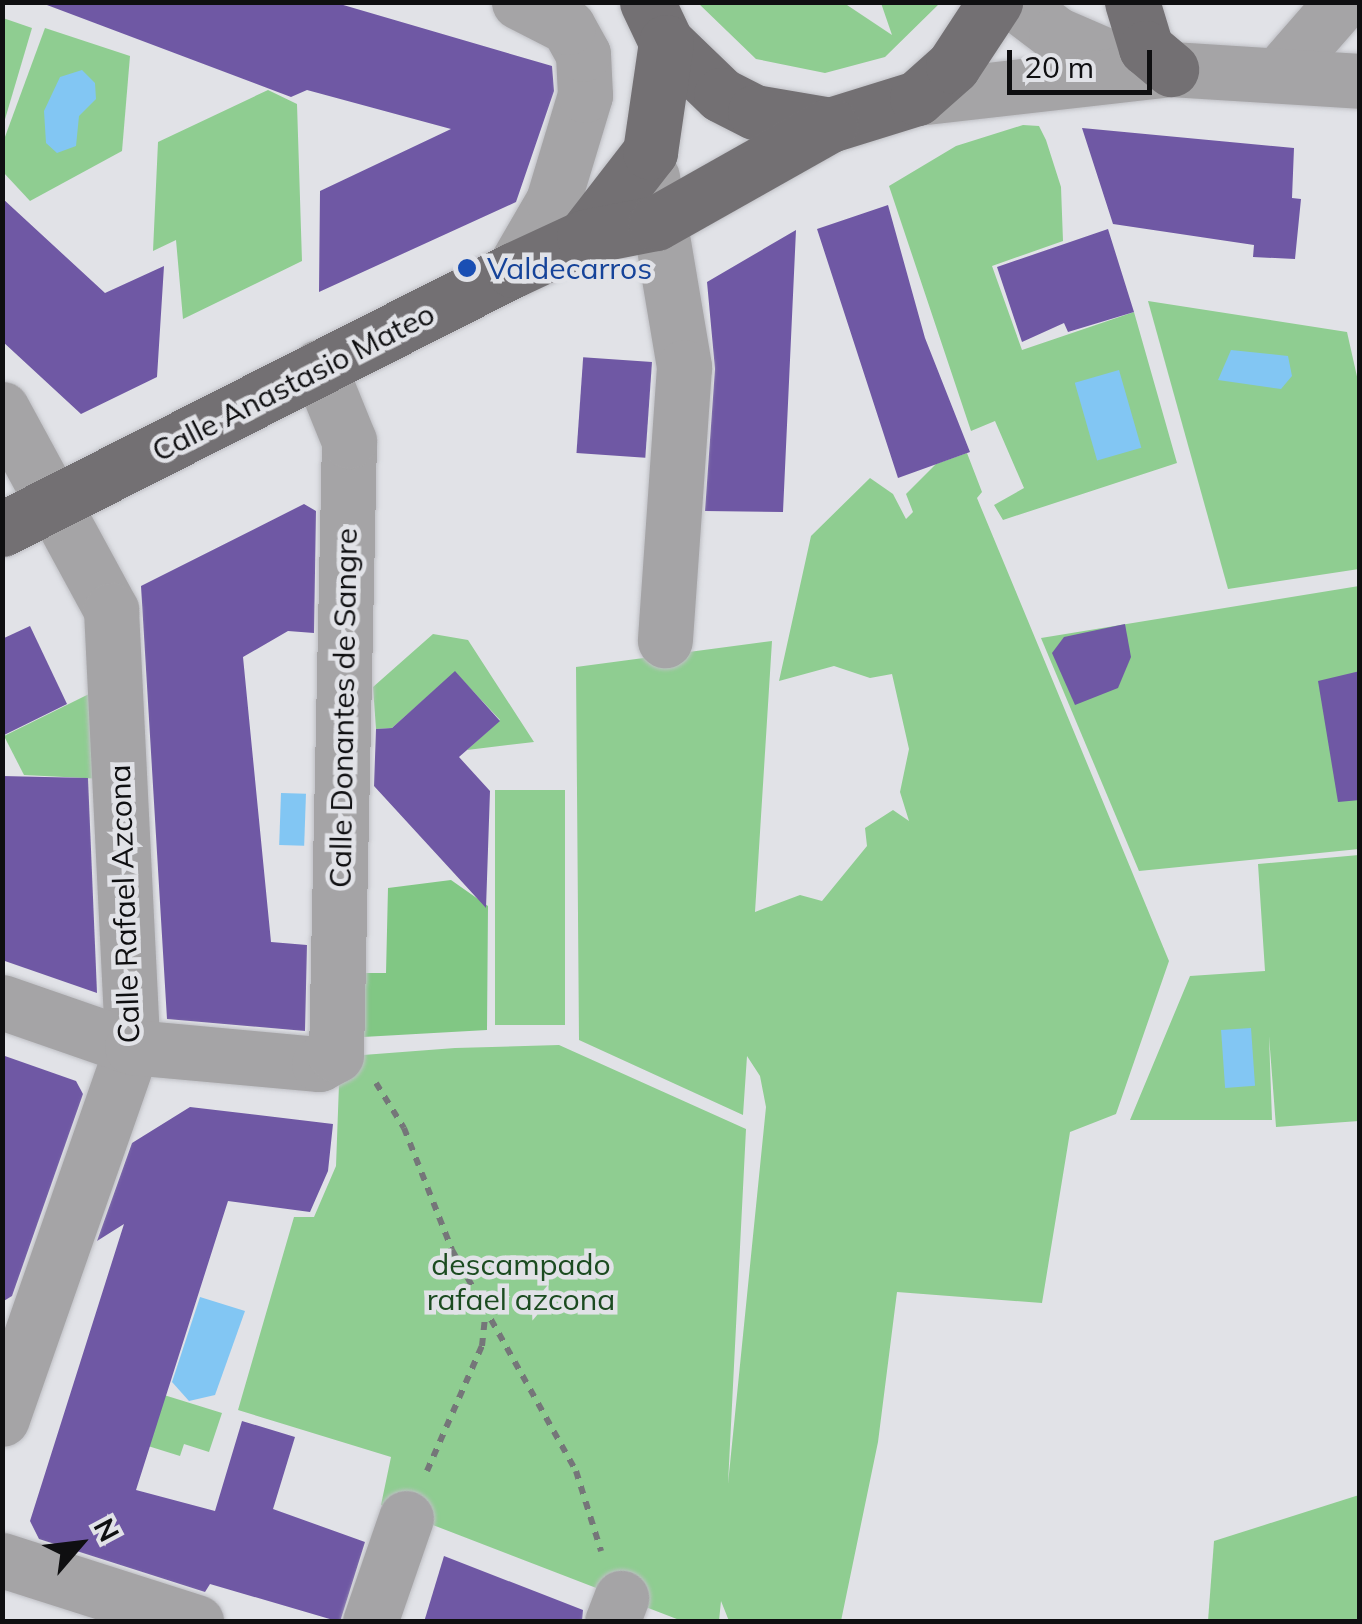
<!DOCTYPE html>
<html>
<head>
<meta charset="utf-8">
<style>
	body { margin:0 }
	#map { position:relative; width:1362px; height:1624px; overflow:hidden; background:#e1e2e7; font-family:Mulish,sans-serif }
	div>[style] { position:absolute }
	[style*='--x'] { left:calc(var(--x)*1px); top:calc(var(--y)*1px); width:calc(var(--w)*1px); rotate:calc(var(--a)*1deg) }
	.green>* { inset:0; background:#8fcd91; transform-origin:0 0 }
	.forest>* { inset:0; background:#81c784 }
	.water>* { inset:0; background:#82c6f3; transform-origin:0 0 }
	.building>* { inset:0; background:#6f58a4; transform-origin:0 0 }
	.path>* { height:6px; margin-top:-3px; transform-origin:0; background:repeating-linear-gradient(90deg,#757679 0 8px,transparent 0 16px) }
	.roads { filter:drop-shadow(0 0 2px #bfc0c5) drop-shadow(0 0 2px #bfc0c5) }
	.minor>* { height:55px; margin:-27.5px; padding:0 27.5px; transform-origin:27.5px; border-radius:27.5px; background:#a5a4a6 }
	.major>* { height:55px; margin:-27.5px; padding:0 27.5px; transform-origin:27.5px; border-radius:27.5px; background:#737073 }
	.dots>* { width:28px; height:28px; translate:-50% -50%; box-sizing:border-box; border:5px solid #e1e2e7; border-radius:50% }
	span { translate:-50% -50%; white-space:nowrap; text-align:center; line-height:1.15; -webkit-text-stroke:9px #e1e2e7; paint-order:stroke }
	.transit-label { font-size:30px; color:#164399 }
	.left { translate:0 -50%; text-align:left }
	.street-label { font-size:30px; color:#0f0f11 }
	.park-label { font-size:30px; color:#1b4b20 }
	.frame { position:absolute; inset:0; border:5px solid #0f0f11; pointer-events:none }
	.north { position:absolute; left:30px; top:1494px; width:100px; height:100px; -webkit-text-stroke:8px #e1e2e7; paint-order:stroke; rotate:62deg; font-size:28px; font-weight:700; line-height:40px; text-align:center; color:#0f0f11 }
	.north::after { content:''; display:block; margin:auto; width:35px; height:45px; background:#0f0f11; clip-path:polygon(50% 0,100% 100%,50% 72%,0 100%) }
	.scale { position:absolute; left:1007px; top:50px; width:145px; height:45px; box-sizing:border-box; border:5px solid #0f0f11; border-top:0; padding-left:12px; font-size:30px; line-height:35px; white-space:nowrap; color:#0f0f11; -webkit-text-stroke:8px #e1e2e7; paint-order:stroke }
</style>
</head>
<body>
<div id="map">
	<div class="green">
		<div style="clip-path:polygon(730px 2px,844px 3px,892px 35px,881px 3px,940px 3px,885px 57px,825px 73px,756px 59px,698px 3px)"></div>
		<div style="clip-path:polygon(3px 18px,32px 28px,3px 126px,2px 18px)"></div>
		<div style="clip-path:polygon(45px 28px,130px 56px,122px 151px,30px 201px,3px 172px,2px 145px)"></div>
		<div style="clip-path:polygon(268px 90px,297px 104px,302px 261px,183px 319px,176px 240px,153px 251px,158px 142px)"></div>
		<div style="clip-path:polygon(1023px 125px,1039px 126px,1046px 140px,1061px 187px,1063px 241px,992px 266px,1022px 350px,1134px 312px,1177px 463px,1003px 520px,994px 505px,1024px 488px,995px 421px,971px 431px,889px 186px,956px 146px)"></div>
		<div style="clip-path:polygon(1148px 301px,1347px 332px,1360px 390px,1359px 569px,1228px 589px)"></div>
		<div style="clip-path:polygon(967px 453px,982px 492px,977px 498px,1169px 961px,1116px 1114px,1070px 1132px,1042px 1303px,897px 1292px,878px 1442px,841px 1621px,729px 1621px,721px 1601px,719px 1621px,682px 1621px,381px 1505px,391px 1457px,238px 1410px,294px 1217px,314px 1217px,336px 1166px,339px 1084px,363px 1055px,455px 1048px,559px 1045px,746px 1129px,728px 1484px,766px 1107px,760px 1076px,747px 1056px,743px 1115px,579px 1040px,576px 667px,772px 641px,755px 912px,800px 895px,822px 901px,867px 846px,865px 828px,893px 810px,909px 821px,900px 792px,909px 749px,892px 674px,870px 678px,834px 666px,779px 681px,811px 536px,870px 478px,893px 494px,906px 519px,913px 512px,906px 494px,936px 464px)"></div>
		<div style="clip-path:polygon(1359px 586px,1359px 849px,1139px 871px,1041px 638px)"></div>
		<div style="clip-path:polygon(433px 634px,468px 640px,534px 742px,467px 750px,500px 720px,455px 672px,392px 728px,376px 729px,373px 687px)"></div>
		<div style="clip-path:polygon(89px 694px,104px 779px,24px 775px,4px 736px)"></div>
		<div style="left:495px;top:790px;width:70px;height:235px"></div>
		<div style="clip-path:polygon(1359px 855px,1359px 1121px,1276px 1127px,1269px 1036px,1272px 1120px,1130px 1120px,1190px 976px,1265px 971px,1258px 864px)"></div>
		<div style="clip-path:polygon(164px 1395px,222px 1413px,209px 1452px,184px 1444px,180px 1456px,148px 1446px)"></div>
		<div style="clip-path:polygon(1359px 1495px,1359px 1621px,1208px 1621px,1214px 1541px)"></div>
	</div>
	<div class="forest">
		<div style="clip-path:polygon(451px 880px,488px 906px,487px 1030px,345px 1038px,347px 973px,386px 973px,388px 888px)"></div>
	</div>
	<div class="water">
		<div style="clip-path:polygon(82px 70px,95px 83px,96px 99px,79px 116px,76px 146px,57px 153px,46px 143px,44px 111px,60px 77px)"></div>
		<div style="clip-path:polygon(1231px 350px,1288px 356px,1292px 376px,1281px 389px,1218px 380px)"></div>
		<div style="left:1119px;top:370px;width:81px;height:46px;rotate:74deg"></div>
		<div style="left:281px;top:793px;width:25px;height:52px;rotate:2deg"></div>
		<div style="left:1251px;top:1028px;width:58px;height:30px;rotate:86deg"></div>
		<div style="clip-path:polygon(200px 1297px,245px 1311px,215px 1395px,189px 1401px,172px 1382px)"></div>
	</div>
	<div class="building">
		<div style="clip-path:polygon(39px 2px,333px 2px,552px 66px,554px 91px,516px 202px,319px 292px,320px 191px,451px 129px,307px 90px,291px 97px)"></div>
		<div style="clip-path:polygon(1082px 128px,1294px 148px,1292px 198px,1301px 199px,1295px 259px,1253px 257px,1254px 245px,1113px 224px)"></div>
		<div style="clip-path:polygon(2px 198px,105px 293px,164px 266px,157px 377px,81px 414px,2px 341px)"></div>
		<div style="clip-path:polygon(888px 205px,925px 338px,970px 452px,898px 478px,817px 229px)"></div>
		<div style="clip-path:polygon(1108px 229px,1134px 312px,1068px 332px,1064px 323px,1022px 342px,997px 267px)"></div>
		<div style="clip-path:polygon(796px 230px,783px 512px,705px 511px,715px 369px,707px 282px)"></div>
		<div style="left:652px;top:362px;width:96px;height:69px;rotate:94deg"></div>
		<div style="clip-path:polygon(304px 504px,316px 511px,314px 633px,288px 631px,243px 657px,271px 942px,307px 945px,305px 1031px,167px 1019px,141px 586px)"></div>
		<div style="clip-path:polygon(1125px 624px,1131px 657px,1118px 688px,1075px 705px,1052px 653px,1064px 637px)"></div>
		<div style="clip-path:polygon(30px 626px,67px 704px,2px 736px,2px 639px)"></div>
		<div style="clip-path:polygon(455px 671px,500px 721px,459px 757px,490px 791px,486px 908px,374px 786px,376px 729px,392px 728px)"></div>
		<div style="clip-path:polygon(1360px 671px,1360px 800px,1338px 802px,1318px 681px)"></div>
		<div style="clip-path:polygon(2px 776px,88px 778px,97px 993px,2px 960px)"></div>
		<div style="clip-path:polygon(2px 1055px,76px 1081px,83px 1094px,12px 1296px,2px 1302px)"></div>
		<div style="clip-path:polygon(190px 1107px,333px 1124px,328px 1171px,310px 1212px,228px 1201px,136px 1490px,215px 1511px,242px 1421px,295px 1437px,273px 1509px,365px 1542px,340px 1622px,210px 1584px,205px 1592px,39px 1539px,30px 1521px,124px 1224px,97px 1241px,132px 1143px)"></div>
		<div style="clip-path:polygon(444px 1556px,583px 1610px,582px 1622px,424px 1622px)"></div>
	</div>
	<div class="path">
		<div style="--x:376;--y:1083;--w:53;--a:58.1"></div>
		<div style="--x:404;--y:1128;--w:131;--a:68.5"></div>
		<div style="--x:452;--y:1250;--w:253;--a:60.7"></div>
		<div style="--x:576;--y:1471;--w:84;--a:72.6"></div>
		<div style="--x:427;--y:1471;--w:137;--a:-66.3"></div>
		<div style="--x:482;--y:1346;--w:31;--a:-84"></div>
	</div>
	<div class="roads">
		<div class="minor">
			<div style="--x:1014;--y:2;--w:53;--a:37.3"></div>
			<div style="--x:1056;--y:34;--w:90;--a:23.4"></div>
			<div style="--x:1280;--y:73;--w:94;--a:-48.9"></div>
			<div style="--x:917;--y:98;--w:256;--a:-6.5"></div>
			<div style="--x:1171;--y:69;--w:189;--a:3.6"></div>
			<div style="--x:652;--y:177;--w:193;--a:80.4"></div>
			<div style="--x:684;--y:367;--w:274;--a:94"></div>
			<div style="--x:513;--y:270;--w:80;--a:-59.9"></div>
			<div style="--x:553;--y:201;--w:111;--a:-73.2"></div>
			<div style="--x:585;--y:95;--w:41;--a:-92.8"></div>
			<div style="--x:583;--y:54;--w:31;--a:-119"></div>
			<div style="--x:568;--y:27;--w:55;--a:-153"></div>
			<div style="--x:2;--y:409;--w:229;--a:61.5"></div>
			<div style="--x:111;--y:610;--w:438;--a:87.2"></div>
			<div style="--x:132;--y:1047;--w:394;--a:109.3"></div>
			<div style="--x:2;--y:1002;--w:138;--a:19.1"></div>
			<div style="--x:132;--y:1047;--w:188;--a:5.2"></div>
			<div style="--x:319;--y:1064;--w:19;--a:-28"></div>
			<div style="--x:336;--y:1055;--w:614;--a:-88.79"></div>
			<div style="--x:349;--y:441;--w:80;--a:-112.1"></div>
			<div style="--x:2;--y:1560;--w:204;--a:17.7"></div>
			<div style="--x:370;--y:1622;--w:110;--a:-70.9"></div>
			<div style="--x:612;--y:1622;--w:26;--a:-69"></div>
		</div>
		<div class="major">
			<div style="--x:647;--y:2;--w:44;--a:64.6"></div>
			<div style="--x:666;--y:42;--w:76;--a:43.9"></div>
			<div style="--x:721;--y:95;--w:38;--a:27"></div>
			<div style="--x:755;--y:112;--w:76;--a:9.8"></div>
			<div style="--x:830;--y:125;--w:91;--a:-17.2"></div>
			<div style="--x:917;--y:98;--w:48;--a:-41.6"></div>
			<div style="--x:953;--y:66;--w:77;--a:-56.7"></div>
			<div style="--x:1132;--y:2;--w:48;--a:73.1"></div>
			<div style="--x:1146;--y:48;--w:33;--a:40"></div>
			<div style="--x:584;--y:237;--w:108;--a:-52.2"></div>
			<div style="--x:650;--y:152;--w:111;--a:-81.7"></div>
			<div style="--x:2;--y:529;--w:573;--a:-26.88"></div>
			<div style="--x:513;--y:270;--w:78;--a:-24.9"></div>
			<div style="--x:584;--y:237;--w:73;--a:-11"></div>
			<div style="--x:656;--y:223;--w:200;--a:-29.4"></div>
		</div>
	</div>
	<div class="dots">
		<div style="left:467px;top:268px;background:#1a4fb4"></div>
	</div>
	<div class="transit-label">
		<span class="left" style="left:487px;top:268px">Valdecarros</span>
	</div>
	<div class="street-label">
		<span style="left:293px;top:382px;rotate:-27deg">Calle Anastasio Mateo</span>
		<span style="left:343px;top:708px;rotate:-89deg">Calle Donantes de Sangre</span>
		<span style="left:124px;top:904px;rotate:-92deg">Calle Rafael Azcona</span>
	</div>
	<div class="park-label">
		<span style="left:521px;top:1281px">descampado<br>rafael azcona</span>
	</div>
	<div class="frame"></div>
	<div class="north">N</div>
	<div class="scale">20 m</div>
</div>
</body>
</html>
